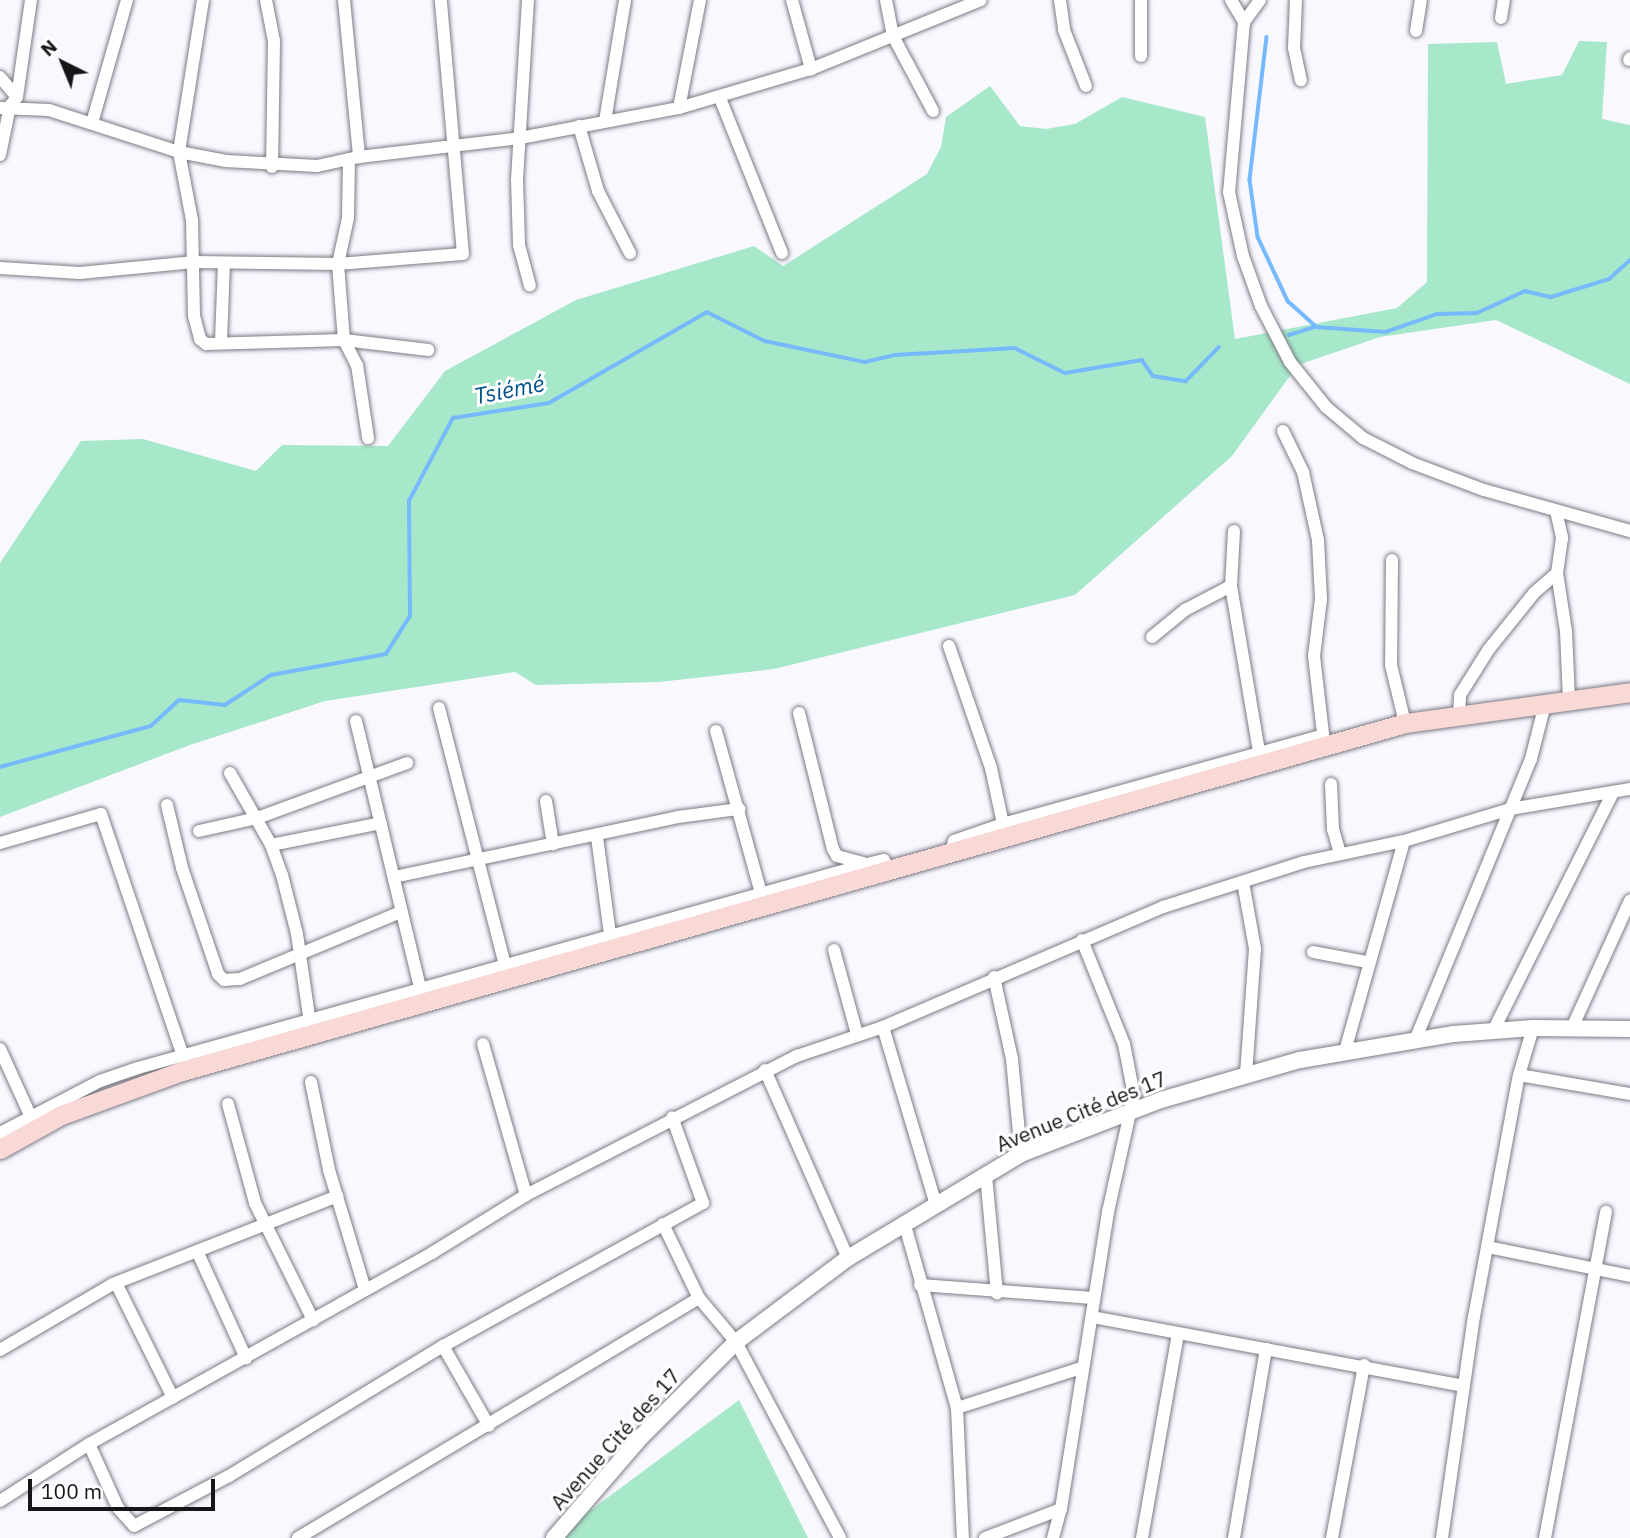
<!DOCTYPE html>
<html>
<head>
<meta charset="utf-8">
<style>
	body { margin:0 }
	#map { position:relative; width:1630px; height:1538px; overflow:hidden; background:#faf8ff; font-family:"IBM Plex Sans",sans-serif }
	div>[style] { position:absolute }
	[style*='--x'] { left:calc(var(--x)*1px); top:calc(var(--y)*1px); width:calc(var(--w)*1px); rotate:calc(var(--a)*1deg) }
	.green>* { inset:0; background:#a8e8ca }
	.stream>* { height:3.5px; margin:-1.75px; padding:0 1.75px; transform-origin:1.75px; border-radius:1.75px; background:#76b9fc }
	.roads { filter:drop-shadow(0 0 2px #7c7a84) drop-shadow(0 0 2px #7c7a84) }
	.minor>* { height:12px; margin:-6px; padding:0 6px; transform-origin:6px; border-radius:6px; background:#fff }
	.tertiary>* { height:16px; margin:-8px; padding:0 8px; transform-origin:8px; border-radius:8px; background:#fff }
	.primary>* { height:19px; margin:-9.5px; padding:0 9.5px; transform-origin:9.5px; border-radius:9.5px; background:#f8d9d6 }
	span { translate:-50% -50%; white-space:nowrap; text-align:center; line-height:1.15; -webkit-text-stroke:6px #fff; paint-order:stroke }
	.street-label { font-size:21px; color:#161619 }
	.water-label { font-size:23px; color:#02518d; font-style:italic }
	.north { position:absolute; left:28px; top:28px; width:70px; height:70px; -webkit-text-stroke:5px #fff; paint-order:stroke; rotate:317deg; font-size:19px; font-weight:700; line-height:28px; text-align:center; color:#161619 }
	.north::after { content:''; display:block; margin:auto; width:24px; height:32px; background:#161619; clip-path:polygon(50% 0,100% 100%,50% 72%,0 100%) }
	.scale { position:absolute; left:28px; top:1479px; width:187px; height:32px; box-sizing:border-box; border:4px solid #161619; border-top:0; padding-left:9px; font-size:21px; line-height:24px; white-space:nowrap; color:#161619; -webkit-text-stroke:5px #fff; paint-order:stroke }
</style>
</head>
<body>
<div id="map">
	<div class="green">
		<div style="clip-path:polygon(1579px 41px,1607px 42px,1602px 119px,1630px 125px,1630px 384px,1496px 320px,1380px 337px,1298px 365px,1232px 456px,1075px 595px,774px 669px,659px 682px,536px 685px,515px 672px,325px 701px,190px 745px,0 817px,0 563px,81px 441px,143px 439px,256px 471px,282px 445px,388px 446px,445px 371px,576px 300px,754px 246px,783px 266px,927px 174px,941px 147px,946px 117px,990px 86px,1020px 126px,1046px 129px,1075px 124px,1122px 97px,1205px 117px,1235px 339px,1397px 308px,1427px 282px,1428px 44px,1497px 42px,1506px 84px,1562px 75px)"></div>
		<div style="clip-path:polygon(739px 1400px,808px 1538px,549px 1538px,568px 1527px)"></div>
	</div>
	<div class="stream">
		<div style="--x:1267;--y:37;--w:144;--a:96.8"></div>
		<div style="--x:1250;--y:180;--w:58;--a:82"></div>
		<div style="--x:1258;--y:237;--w:71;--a:64.9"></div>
		<div style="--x:1288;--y:301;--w:38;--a:42"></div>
		<div style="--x:1289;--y:335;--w:28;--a:-17"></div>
		<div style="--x:1316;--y:327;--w:70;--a:4.1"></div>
		<div style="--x:1386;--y:332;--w:54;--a:-19.4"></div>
		<div style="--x:1437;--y:314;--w:40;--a:-1.4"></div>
		<div style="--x:1477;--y:313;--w:53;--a:-24.6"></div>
		<div style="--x:1525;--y:291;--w:27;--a:13"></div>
		<div style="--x:1551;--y:297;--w:61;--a:-17.2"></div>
		<div style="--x:1609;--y:279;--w:28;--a:-42"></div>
		<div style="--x:0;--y:767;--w:156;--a:-15.2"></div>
		<div style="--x:151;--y:726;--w:38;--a:-43"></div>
		<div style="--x:179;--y:700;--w:46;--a:6.2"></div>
		<div style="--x:225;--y:705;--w:55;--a:-33.1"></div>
		<div style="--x:271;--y:675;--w:117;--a:-10.3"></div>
		<div style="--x:386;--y:654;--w:45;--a:-57.7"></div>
		<div style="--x:410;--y:616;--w:115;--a:-90.5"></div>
		<div style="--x:409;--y:501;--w:94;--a:-62.1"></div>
		<div style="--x:453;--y:418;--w:97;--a:-8.9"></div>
		<div style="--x:549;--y:403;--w:182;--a:-29.9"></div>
		<div style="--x:707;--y:312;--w:65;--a:26.6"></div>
		<div style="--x:765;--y:341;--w:102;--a:11.9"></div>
		<div style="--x:865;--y:362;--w:31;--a:-13"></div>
		<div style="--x:895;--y:355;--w:120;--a:-3.3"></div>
		<div style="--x:1015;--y:348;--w:56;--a:26.6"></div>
		<div style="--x:1065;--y:373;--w:78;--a:-9.6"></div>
		<div style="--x:1142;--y:360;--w:19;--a:55"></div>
		<div style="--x:1153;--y:376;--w:33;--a:9"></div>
		<div style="--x:1186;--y:381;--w:47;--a:-45.9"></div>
	</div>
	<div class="roads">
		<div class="minor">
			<div style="--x:203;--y:0;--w:154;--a:99"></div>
			<div style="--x:179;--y:152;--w:69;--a:79.2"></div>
			<div style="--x:192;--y:220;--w:96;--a:88.8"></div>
			<div style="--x:194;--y:316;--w:24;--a:75"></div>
			<div style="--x:200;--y:339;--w:8;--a:40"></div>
			<div style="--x:206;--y:344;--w:138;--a:-1.7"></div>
			<div style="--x:344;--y:340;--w:85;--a:6.8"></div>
			<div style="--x:266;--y:0;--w:42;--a:79"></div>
			<div style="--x:274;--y:41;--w:126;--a:90.9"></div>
			<div style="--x:344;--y:0;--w:158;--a:84.5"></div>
			<div style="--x:528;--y:0;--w:180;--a:93.5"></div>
			<div style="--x:517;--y:180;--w:65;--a:88.2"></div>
			<div style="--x:519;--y:245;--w:42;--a:75"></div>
			<div style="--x:792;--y:0;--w:72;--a:74.6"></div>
			<div style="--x:886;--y:0;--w:37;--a:79"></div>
			<div style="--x:893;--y:36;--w:85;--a:61.9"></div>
			<div style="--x:1060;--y:0;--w:30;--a:82"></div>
			<div style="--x:1064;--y:30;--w:60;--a:68.6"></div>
			<div style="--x:1231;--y:0;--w:26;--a:59"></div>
			<div style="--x:1244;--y:22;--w:171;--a:95"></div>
			<div style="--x:1229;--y:192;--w:66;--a:77.7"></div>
			<div style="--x:1243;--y:256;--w:53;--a:70.2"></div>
			<div style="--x:1261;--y:306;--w:63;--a:62.6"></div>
			<div style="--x:1290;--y:362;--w:58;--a:51.3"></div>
			<div style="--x:1326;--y:407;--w:48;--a:40"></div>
			<div style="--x:1363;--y:438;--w:55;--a:27"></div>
			<div style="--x:1412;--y:463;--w:77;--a:20.6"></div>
			<div style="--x:1484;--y:490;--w:152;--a:15.7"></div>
			<div style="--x:1296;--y:0;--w:48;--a:92.4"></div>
			<div style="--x:1294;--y:48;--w:33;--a:78"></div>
			<div style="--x:1501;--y:18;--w:18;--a:-81"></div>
			<div style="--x:1244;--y:22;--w:27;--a:-54"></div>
			<div style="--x:1416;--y:31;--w:31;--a:-81"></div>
			<div style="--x:1141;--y:56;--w:56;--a:-90"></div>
			<div style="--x:1629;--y:60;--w:2;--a:-63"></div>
			<div style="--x:0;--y:77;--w:26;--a:50"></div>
			<div style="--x:720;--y:98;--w:167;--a:68.2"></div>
			<div style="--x:0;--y:108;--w:49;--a:2.3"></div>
			<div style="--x:49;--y:110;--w:137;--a:17.9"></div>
			<div style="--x:179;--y:152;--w:48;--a:10.8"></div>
			<div style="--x:226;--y:161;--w:91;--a:3.1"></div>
			<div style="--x:317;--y:166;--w:43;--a:-12.1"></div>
			<div style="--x:359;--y:157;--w:162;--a:-6.7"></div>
			<div style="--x:520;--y:138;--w:162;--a:-10.7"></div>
			<div style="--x:679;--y:108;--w:138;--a:-16.5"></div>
			<div style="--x:811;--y:69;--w:183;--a:-22.1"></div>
			<div style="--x:679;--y:108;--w:110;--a:-79"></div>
			<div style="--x:605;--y:121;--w:123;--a:-80.6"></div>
			<div style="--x:92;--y:123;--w:128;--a:-74.1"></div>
			<div style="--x:579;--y:126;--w:68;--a:73.7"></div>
			<div style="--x:598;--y:191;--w:70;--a:62.7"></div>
			<div style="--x:0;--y:155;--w:50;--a:-78.5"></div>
			<div style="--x:10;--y:106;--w:11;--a:-52"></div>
			<div style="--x:17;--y:97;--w:98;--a:-81.8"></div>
			<div style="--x:349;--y:159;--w:59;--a:91"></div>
			<div style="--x:348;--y:218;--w:47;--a:102.3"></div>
			<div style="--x:338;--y:264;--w:76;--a:85.5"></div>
			<div style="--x:344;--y:340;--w:28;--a:63"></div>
			<div style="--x:357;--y:365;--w:74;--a:81.4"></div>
			<div style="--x:0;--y:268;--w:80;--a:3.6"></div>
			<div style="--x:80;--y:273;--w:115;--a:-5.5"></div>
			<div style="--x:194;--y:262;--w:144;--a:0.8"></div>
			<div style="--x:338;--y:264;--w:125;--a:-4.6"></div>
			<div style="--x:463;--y:254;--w:255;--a:-95"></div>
			<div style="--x:221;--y:341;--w:77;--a:-87.8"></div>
			<div style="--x:1283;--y:431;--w:46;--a:64"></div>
			<div style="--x:1303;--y:472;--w:70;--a:77.6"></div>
			<div style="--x:1318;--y:540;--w:59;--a:87.1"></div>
			<div style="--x:1321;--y:599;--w:57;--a:97"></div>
			<div style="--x:1314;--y:656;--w:87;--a:83.4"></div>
			<div style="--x:1556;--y:511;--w:28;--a:77"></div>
			<div style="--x:1562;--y:538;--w:35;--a:98"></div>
			<div style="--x:1557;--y:573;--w:59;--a:81.2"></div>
			<div style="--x:1566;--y:631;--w:69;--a:87.5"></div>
			<div style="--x:1234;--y:531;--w:55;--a:93.1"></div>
			<div style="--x:1231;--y:586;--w:168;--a:80.4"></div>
			<div style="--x:1392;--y:560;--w:105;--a:90.5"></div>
			<div style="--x:1391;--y:665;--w:60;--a:76.4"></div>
			<div style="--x:1152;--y:637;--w:43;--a:-39.3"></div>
			<div style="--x:1185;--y:610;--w:52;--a:-27.6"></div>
			<div style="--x:949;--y:646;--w:129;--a:71"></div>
			<div style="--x:991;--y:768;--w:57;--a:77.9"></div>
			<div style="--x:439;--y:708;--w:274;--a:75.6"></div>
			<div style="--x:799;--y:713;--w:140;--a:76"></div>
			<div style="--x:833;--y:849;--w:8;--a:60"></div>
			<div style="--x:837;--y:856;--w:27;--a:15"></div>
			<div style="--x:1459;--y:716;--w:21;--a:-87"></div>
			<div style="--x:1460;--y:695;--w:54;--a:-57.8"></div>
			<div style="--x:1489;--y:649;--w:72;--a:-51.2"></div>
			<div style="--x:1534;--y:593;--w:30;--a:-41"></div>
			<div style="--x:356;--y:721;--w:283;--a:76.5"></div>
			<div style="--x:716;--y:731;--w:175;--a:74.5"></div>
			<div style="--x:230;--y:773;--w:83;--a:60.3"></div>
			<div style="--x:271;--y:845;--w:32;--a:70"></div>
			<div style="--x:282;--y:875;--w:61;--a:75.7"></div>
			<div style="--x:297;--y:934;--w:97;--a:81.7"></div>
			<div style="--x:1331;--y:784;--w:45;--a:87.5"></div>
			<div style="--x:1333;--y:829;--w:25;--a:74"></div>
			<div style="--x:546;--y:801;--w:44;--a:80.8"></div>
			<div style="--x:167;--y:805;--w:65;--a:76.6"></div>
			<div style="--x:182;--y:868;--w:112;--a:71.2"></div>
			<div style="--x:218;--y:974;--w:8;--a:45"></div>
			<div style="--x:224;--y:980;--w:16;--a:-4"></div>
			<div style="--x:240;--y:979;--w:174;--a:-22.6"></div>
			<div style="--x:199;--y:831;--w:59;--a:-12.6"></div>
			<div style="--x:257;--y:818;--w:160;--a:-20.1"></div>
			<div style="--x:597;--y:837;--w:106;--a:82.4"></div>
			<div style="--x:0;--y:843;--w:105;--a:-16"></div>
			<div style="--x:101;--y:814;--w:256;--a:71.3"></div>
			<div style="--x:271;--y:845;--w:112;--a:-11.3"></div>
			<div style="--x:951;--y:853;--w:12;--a:-76"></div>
			<div style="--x:954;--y:841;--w:52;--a:-19.1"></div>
			<div style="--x:1003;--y:824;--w:332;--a:-15.5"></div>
			<div style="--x:394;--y:877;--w:290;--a:-11.9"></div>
			<div style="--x:678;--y:817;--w:62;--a:-7.5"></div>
			<div style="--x:1243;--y:882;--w:68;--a:79.8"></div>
			<div style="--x:1255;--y:949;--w:125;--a:94.1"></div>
			<div style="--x:834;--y:950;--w:87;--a:74.7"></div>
			<div style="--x:1313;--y:952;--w:55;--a:10.5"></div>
			<div style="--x:994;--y:977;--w:84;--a:77.6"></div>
			<div style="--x:1012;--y:1059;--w:95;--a:84.6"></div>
			<div style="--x:883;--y:1027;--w:186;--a:73.4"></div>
			<div style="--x:1572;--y:1028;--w:140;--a:-65.5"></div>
			<div style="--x:1493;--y:1031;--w:265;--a:-63.3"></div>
			<div style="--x:1416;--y:1038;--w:302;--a:-67.6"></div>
			<div style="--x:1531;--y:759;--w:57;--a:-75.7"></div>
			<div style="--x:483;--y:1044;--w:157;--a:74.1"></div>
			<div style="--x:0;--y:1049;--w:72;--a:65.6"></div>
			<div style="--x:1345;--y:1051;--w:218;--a:-74.3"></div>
			<div style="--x:765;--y:1070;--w:206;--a:66.2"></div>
			<div style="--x:1519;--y:1075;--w:113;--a:9.7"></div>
			<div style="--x:311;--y:1082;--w:90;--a:78.4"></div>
			<div style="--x:329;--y:1170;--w:124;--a:73.2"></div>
			<div style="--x:228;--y:1104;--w:103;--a:74.7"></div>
			<div style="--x:255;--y:1203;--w:131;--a:63.6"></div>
			<div style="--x:0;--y:1133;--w:113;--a:-27.5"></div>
			<div style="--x:100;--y:1081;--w:40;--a:-18.9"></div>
			<div style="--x:138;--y:1068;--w:757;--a:-15.63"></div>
			<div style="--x:867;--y:864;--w:17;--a:-13"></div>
			<div style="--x:884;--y:860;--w:13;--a:67"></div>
			<div style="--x:986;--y:1175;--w:119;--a:84.7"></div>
			<div style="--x:904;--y:1222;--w:193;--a:74.1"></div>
			<div style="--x:957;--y:1408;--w:130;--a:87.4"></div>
			<div style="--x:663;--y:1224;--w:82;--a:64.1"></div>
			<div style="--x:699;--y:1298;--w:57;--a:49.9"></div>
			<div style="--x:736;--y:1342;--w:222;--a:62"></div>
			<div style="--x:1488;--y:1247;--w:145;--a:11.5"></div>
			<div style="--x:197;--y:1251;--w:118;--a:65.4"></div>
			<div style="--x:116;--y:1283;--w:128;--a:63.6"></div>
			<div style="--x:920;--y:1285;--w:174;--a:4.3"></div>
			<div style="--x:1092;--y:1317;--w:378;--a:10.5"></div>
			<div style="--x:443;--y:1346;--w:92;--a:60.1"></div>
			<div style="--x:0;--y:1350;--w:131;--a:-30.3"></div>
			<div style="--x:113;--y:1284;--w:241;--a:-21.4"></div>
			<div style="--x:957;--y:1408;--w:130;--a:-17.9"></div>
			<div style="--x:89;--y:1444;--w:70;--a:65.6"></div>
			<div style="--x:118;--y:1508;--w:24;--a:48"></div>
			<div style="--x:134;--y:1526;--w:107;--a:-27.8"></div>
			<div style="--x:229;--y:1476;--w:250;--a:-31.3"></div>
			<div style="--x:443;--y:1346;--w:297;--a:-28.8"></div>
			<div style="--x:703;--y:1203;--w:91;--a:-109.8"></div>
			<div style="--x:0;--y:1501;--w:106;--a:-32.6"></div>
			<div style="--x:89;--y:1444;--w:393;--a:-29.1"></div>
			<div style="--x:432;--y:1253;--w:110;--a:-31.7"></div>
			<div style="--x:526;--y:1195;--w:305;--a:-27.2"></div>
			<div style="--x:797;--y:1056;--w:91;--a:-18.6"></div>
			<div style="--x:883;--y:1027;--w:305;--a:-23.2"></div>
			<div style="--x:1163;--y:907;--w:148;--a:-17.7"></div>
			<div style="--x:1304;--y:862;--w:102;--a:-11.9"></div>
			<div style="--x:1404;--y:841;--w:111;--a:-16.8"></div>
			<div style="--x:1510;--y:809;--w:122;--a:-9.5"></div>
			<div style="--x:298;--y:1538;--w:467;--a:-30.9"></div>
			<div style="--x:985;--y:1538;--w:81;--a:-20.9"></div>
			<div style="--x:1053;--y:1538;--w:30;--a:-75"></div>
			<div style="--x:1061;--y:1509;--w:301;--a:-81"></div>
			<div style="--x:1108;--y:1212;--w:120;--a:-77.5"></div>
			<div style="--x:1134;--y:1095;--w:52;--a:-101.1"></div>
			<div style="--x:1124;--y:1044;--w:112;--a:-112"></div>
			<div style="--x:1142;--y:1538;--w:207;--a:-80"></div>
			<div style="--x:1234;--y:1538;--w:192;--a:-80.4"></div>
			<div style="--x:1332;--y:1538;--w:176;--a:-79.5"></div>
			<div style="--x:1442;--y:1538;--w:223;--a:-81.8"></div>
			<div style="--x:1474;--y:1317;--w:246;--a:-79.5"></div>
			<div style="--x:1519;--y:1075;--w:49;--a:-73.4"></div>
			<div style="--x:1545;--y:1538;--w:332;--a:-79.4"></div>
		</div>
		<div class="tertiary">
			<div style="--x:554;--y:1538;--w:133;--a:-49.3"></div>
			<div style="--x:641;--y:1437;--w:134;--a:-45"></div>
			<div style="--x:736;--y:1342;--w:140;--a:-36.9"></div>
			<div style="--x:848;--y:1258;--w:202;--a:-31"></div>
			<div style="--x:1021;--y:1154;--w:150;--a:-21.1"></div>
			<div style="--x:1161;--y:1100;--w:145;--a:-16.1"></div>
			<div style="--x:1300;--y:1060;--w:156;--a:-9.6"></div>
			<div style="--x:1454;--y:1034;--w:79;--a:-4.3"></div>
			<div style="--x:1533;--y:1028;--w:97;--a:0.6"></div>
		</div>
		<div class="primary">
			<div style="--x:0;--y:1149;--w:70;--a:-29.1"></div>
			<div style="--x:61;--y:1115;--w:129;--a:-20"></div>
			<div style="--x:182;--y:1071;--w:1272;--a:-15.88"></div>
			<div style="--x:1405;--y:723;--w:227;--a:-7.8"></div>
		</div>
	</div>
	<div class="street-label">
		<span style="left:1081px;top:1111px;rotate:-22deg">Avenue Cité des 17</span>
		<span style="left:615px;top:1439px;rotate:-48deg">Avenue Cité des 17</span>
	</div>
	<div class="water-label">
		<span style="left:509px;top:389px;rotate:-11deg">Tsiémé</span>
	</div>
	<div class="north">N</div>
	<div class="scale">100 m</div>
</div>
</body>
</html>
